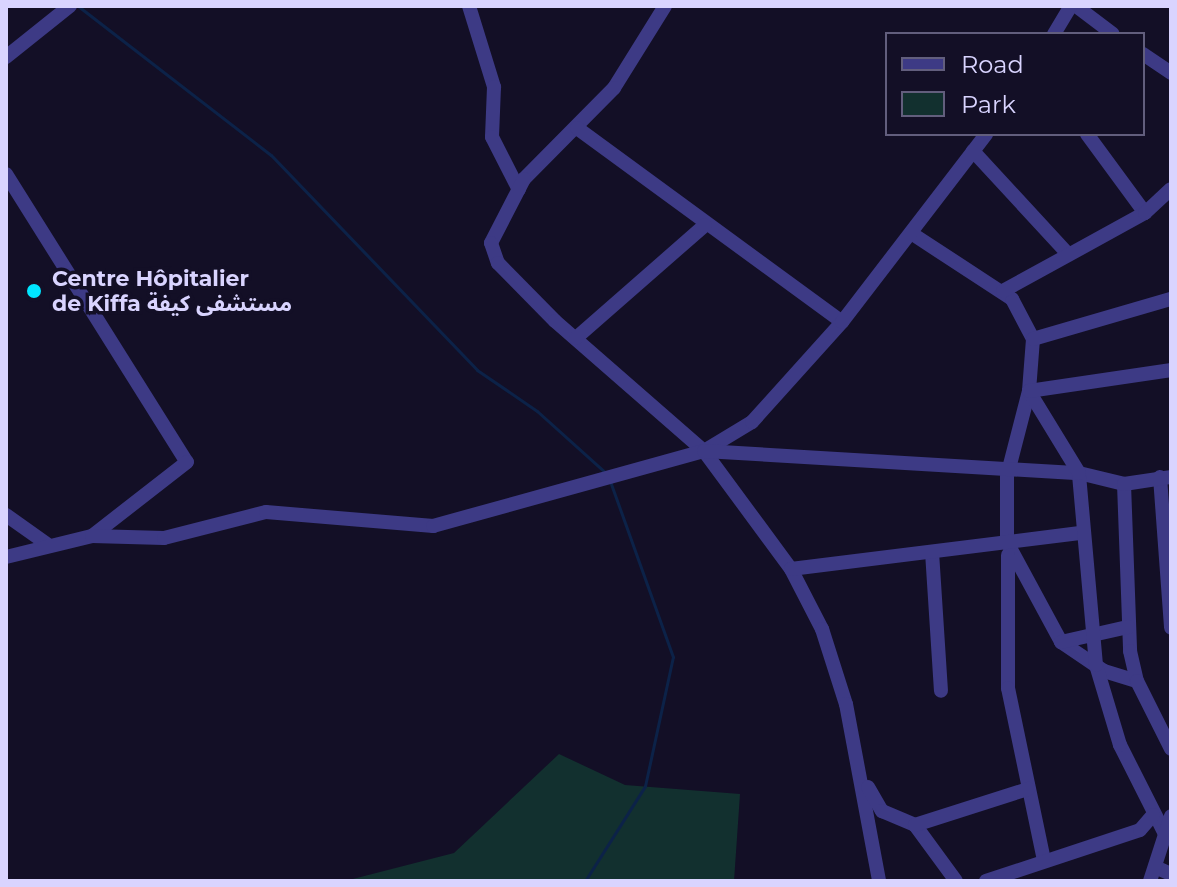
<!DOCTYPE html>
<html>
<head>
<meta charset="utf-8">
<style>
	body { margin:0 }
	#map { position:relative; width:1177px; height:887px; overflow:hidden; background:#130f26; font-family:Montserrat,"Noto Sans Arabic",sans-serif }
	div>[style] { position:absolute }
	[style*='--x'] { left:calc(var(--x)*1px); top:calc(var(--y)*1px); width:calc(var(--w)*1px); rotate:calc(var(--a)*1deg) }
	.green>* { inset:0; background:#12302f }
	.stream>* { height:3px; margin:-1.5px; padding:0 1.5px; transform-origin:1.5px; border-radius:1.5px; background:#0c2248 }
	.minor>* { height:14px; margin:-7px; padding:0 7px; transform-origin:7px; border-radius:7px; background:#3d3a85 }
	.dots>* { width:22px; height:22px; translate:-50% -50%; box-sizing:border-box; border:4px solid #130f26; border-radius:50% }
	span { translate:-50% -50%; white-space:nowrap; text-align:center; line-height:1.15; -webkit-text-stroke:7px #130f26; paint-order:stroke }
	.poi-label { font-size:22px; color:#d9d4ff; font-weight:700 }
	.left { translate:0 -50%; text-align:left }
	.frame { position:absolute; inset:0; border:8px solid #d9d4ff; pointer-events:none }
	.legend { position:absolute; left:885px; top:32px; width:260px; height:104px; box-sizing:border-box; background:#130f26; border:2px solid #625e7d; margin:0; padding:10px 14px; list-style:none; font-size:24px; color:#d9d4ff }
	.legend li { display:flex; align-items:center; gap:16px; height:40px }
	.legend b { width:40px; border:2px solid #625e7d }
</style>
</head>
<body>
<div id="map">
	<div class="green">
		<div style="clip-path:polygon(559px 754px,625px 785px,740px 794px,734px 881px,345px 881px,454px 853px)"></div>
	</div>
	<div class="stream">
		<div style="--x:78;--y:6;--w:244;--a:37.7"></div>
		<div style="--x:271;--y:155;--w:298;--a:46.2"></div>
		<div style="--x:477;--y:370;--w:73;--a:34.3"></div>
		<div style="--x:537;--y:411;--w:94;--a:42"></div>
		<div style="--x:585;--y:881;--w:112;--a:-57.7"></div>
		<div style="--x:645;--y:786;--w:132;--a:-77.8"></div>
		<div style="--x:673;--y:657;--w:187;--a:-109.7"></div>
	</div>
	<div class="minor">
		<div style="--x:469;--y:6;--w:85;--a:72.8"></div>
		<div style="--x:494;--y:87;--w:50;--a:92.3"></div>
		<div style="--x:492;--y:137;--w:59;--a:63"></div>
		<div style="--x:665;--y:6;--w:97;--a:121.9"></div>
		<div style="--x:614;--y:88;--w:128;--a:134.7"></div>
		<div style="--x:524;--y:179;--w:72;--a:117.3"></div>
		<div style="--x:491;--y:243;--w:21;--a:71"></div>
		<div style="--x:498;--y:263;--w:81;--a:45.5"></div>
		<div style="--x:555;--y:321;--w:198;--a:41.1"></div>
		<div style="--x:704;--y:451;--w:147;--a:53.6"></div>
		<div style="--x:791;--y:569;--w:68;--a:62.7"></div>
		<div style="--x:822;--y:629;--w:79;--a:72.3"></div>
		<div style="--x:846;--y:704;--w:180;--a:79.4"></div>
		<div style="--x:1076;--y:6;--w:46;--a:37.1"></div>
		<div style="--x:1054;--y:34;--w:33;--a:-59"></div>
		<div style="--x:1143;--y:54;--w:34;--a:34"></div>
		<div style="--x:6;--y:57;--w:82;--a:-38.6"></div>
		<div style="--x:577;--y:128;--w:328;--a:36.2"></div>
		<div style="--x:1087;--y:134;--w:98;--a:53.7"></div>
		<div style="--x:973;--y:151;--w:139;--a:47.3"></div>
		<div style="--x:6;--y:174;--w:340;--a:57.9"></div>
		<div style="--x:187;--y:462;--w:120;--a:142.1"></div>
		<div style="--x:911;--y:233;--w:121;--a:33.2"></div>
		<div style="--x:1012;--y:299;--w:45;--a:62.3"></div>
		<div style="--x:1033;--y:339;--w:52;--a:94.4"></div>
		<div style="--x:1029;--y:391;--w:88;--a:104.5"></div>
		<div style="--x:1007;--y:476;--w:66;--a:90"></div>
		<div style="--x:1007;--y:542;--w:114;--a:61.6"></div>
		<div style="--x:1061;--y:642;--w:52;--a:34"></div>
		<div style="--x:1104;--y:671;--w:34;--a:17"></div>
		<div style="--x:1003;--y:291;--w:162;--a:-28.8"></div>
		<div style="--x:1145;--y:213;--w:35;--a:-43"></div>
		<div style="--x:576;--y:338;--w:171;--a:-41.2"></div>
		<div style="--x:1033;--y:339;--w:144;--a:-16.2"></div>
		<div style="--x:704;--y:451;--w:56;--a:-31.1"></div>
		<div style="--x:752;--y:422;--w:135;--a:-48"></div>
		<div style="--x:842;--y:322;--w:237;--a:-52.5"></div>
		<div style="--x:1160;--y:477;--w:151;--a:85.8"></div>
		<div style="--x:1124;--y:484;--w:167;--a:87.9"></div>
		<div style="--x:1130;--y:651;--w:31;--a:77"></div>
		<div style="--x:1137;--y:681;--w:76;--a:63.4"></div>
		<div style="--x:6;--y:515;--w:50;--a:35.3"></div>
		<div style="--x:932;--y:552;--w:139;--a:86.3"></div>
		<div style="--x:1008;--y:555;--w:133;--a:90"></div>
		<div style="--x:1008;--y:688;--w:177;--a:78.2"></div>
		<div style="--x:6;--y:557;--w:89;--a:-13.7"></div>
		<div style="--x:92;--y:536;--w:72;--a:1.6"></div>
		<div style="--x:164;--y:538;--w:105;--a:-14.3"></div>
		<div style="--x:266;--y:512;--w:168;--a:4.8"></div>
		<div style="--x:433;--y:526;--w:281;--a:-15.5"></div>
		<div style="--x:704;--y:451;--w:376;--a:3.4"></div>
		<div style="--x:1079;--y:473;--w:46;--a:13.7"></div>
		<div style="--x:1124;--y:484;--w:48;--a:-8.5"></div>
		<div style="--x:791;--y:569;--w:293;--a:-7.1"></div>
		<div style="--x:1061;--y:642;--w:69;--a:-12.6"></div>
		<div style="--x:868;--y:787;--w:28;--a:60"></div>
		<div style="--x:882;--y:811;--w:36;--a:23"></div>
		<div style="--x:915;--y:825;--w:69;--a:53.8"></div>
		<div style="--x:915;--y:825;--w:119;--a:-17.7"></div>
		<div style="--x:1165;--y:834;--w:100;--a:-116.8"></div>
		<div style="--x:1120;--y:745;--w:84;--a:-106.7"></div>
		<div style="--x:1096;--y:665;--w:193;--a:-95.1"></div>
		<div style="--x:1079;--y:473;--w:96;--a:-121.4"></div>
		<div style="--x:1029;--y:391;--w:144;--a:-8.4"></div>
		<div style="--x:1155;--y:867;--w:17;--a:24"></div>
		<div style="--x:986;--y:881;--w:162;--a:-18.3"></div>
		<div style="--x:1140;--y:830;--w:20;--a:-49"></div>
		<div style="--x:1150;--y:881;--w:68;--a:-72.1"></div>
	</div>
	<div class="dots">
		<div style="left:34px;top:291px;background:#00e5ff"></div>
	</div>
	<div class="poi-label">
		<span class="left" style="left:52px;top:291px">Centre Hôpitalier<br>de Kiffa مستشفى كيفة</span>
	</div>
	<div class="frame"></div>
	<ul class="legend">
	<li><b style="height:10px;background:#3d3a85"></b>Road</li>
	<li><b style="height:22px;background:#12302f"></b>Park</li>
	</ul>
</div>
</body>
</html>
